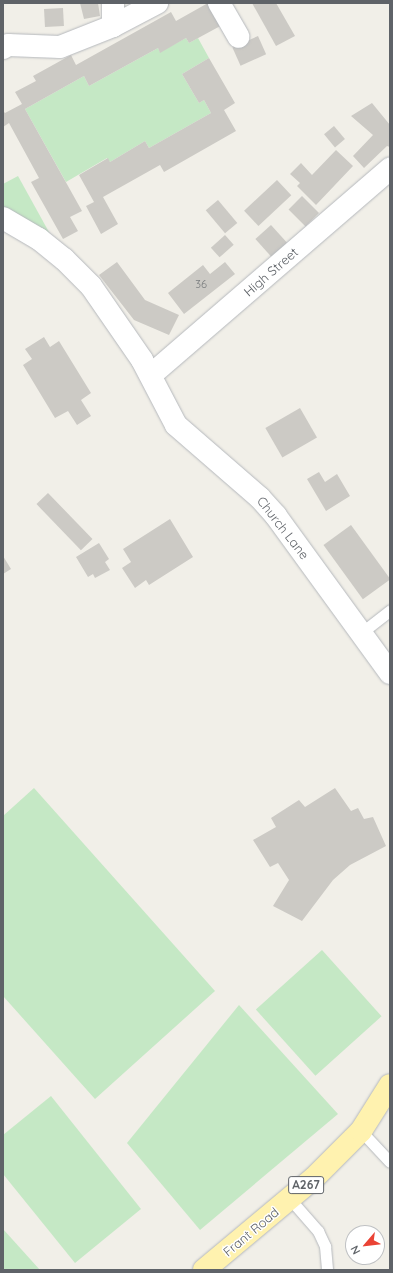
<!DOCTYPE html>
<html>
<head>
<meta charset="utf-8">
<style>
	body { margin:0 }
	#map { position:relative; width:393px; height:1273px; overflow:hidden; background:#f1efe8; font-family:Quicksand,sans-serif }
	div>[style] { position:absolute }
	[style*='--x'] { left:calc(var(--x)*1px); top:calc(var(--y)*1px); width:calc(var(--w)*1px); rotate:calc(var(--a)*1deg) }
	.green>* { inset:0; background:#c5e8c5; transform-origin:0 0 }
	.building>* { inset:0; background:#cccac5; transform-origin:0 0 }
	.roads { filter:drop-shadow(0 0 1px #b5b8bc) drop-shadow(0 0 1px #b5b8bc) }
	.service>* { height:11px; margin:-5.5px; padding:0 5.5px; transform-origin:5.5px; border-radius:5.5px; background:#fff }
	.minor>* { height:22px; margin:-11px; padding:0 11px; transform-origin:11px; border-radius:11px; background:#fff }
	.primary>* { height:22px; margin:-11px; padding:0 11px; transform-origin:11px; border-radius:11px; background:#fff2af }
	span { translate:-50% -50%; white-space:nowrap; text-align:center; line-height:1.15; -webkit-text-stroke:3px #fff; paint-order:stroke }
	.number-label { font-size:11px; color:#7a7d7f }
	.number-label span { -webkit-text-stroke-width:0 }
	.shield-label span { padding:1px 3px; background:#fff; border:1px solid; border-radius:3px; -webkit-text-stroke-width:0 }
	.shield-label { font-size:12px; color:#5f6368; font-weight:700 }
	.street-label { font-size:13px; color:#5f6368 }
	.frame { position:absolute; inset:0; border:4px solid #5f6368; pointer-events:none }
	.north { position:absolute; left:345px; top:1225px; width:40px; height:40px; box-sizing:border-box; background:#fff; border:1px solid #bfc1c3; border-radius:50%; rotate:242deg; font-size:11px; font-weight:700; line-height:16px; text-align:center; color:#5f6368 }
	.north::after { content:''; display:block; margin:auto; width:14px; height:18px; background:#ea4335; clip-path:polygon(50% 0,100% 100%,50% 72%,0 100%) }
</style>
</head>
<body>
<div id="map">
	<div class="green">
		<div style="clip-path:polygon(186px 38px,189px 43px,198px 38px,209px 58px,182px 74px,199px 103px,204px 100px,211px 113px,149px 148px,145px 141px,110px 162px,107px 158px,66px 182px,25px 109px,84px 76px,89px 86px,158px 48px,160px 52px)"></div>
		<div style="clip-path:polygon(18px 176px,55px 243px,3px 212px,3px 184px)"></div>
		<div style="clip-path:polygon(34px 788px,215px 991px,95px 1099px,3px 996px,3px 816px)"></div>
		<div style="left:322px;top:950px;width:89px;height:89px;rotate:48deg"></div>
		<div style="clip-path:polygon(239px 1005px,338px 1114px,200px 1230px,127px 1143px)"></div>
		<div style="clip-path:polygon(51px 1096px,141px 1209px,75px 1263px,3px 1174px,3px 1135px)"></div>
		<div style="clip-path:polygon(3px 1229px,40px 1270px,3px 1270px)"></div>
	</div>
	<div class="building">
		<div style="clip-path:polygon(80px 3px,98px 3px,100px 16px,84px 19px)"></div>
		<div style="clip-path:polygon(208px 3px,224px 24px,189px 43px,186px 38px,160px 53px,158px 48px,89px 86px,84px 76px,25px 109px,82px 211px,70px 217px,78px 231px,63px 239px,31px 182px,39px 178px,9px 123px,3px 127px,3px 111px,5px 113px,22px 104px,15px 92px,36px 81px,33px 76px,71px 55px,76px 65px,171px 12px,176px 21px)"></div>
		<div style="clip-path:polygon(252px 3px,276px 3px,295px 36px,276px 46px)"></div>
		<div style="left:63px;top:8px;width:18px;height:19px;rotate:87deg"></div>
		<div style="left:258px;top:36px;width:20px;height:28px;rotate:66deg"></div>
		<div style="clip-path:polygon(209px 58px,235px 103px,224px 110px,236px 131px,164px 172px,160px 165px,103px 197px,118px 224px,101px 234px,86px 206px,94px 202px,79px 175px,108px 158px,110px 162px,145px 141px,149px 148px,211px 113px,204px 100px,199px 103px,182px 74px)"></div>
		<div style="clip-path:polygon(372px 103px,390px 125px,390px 147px,387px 146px,364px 168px,353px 156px,373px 135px,351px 116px)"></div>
		<div style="left:334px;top:126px;width:17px;height:13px;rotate:50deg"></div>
		<div style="clip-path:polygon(336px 150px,353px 166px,316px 205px,297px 186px,300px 183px,290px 174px,301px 163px,312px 175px)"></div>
		<div style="left:277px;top:180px;width:21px;height:45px;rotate:47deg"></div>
		<div style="left:302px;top:196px;width:24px;height:19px;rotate:45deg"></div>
		<div style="left:218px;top:200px;width:30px;height:16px;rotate:50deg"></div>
		<div style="left:271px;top:225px;width:24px;height:21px;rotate:48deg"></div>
		<div style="left:225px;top:235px;width:13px;height:19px;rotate:48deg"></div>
		<div style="clip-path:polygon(117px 262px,145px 300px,179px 315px,169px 335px,134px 320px,99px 275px)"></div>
		<div style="clip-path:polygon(225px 262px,235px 274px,184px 314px,168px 293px,203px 265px,210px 274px)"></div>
		<div style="clip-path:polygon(44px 337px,50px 347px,59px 341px,91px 393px,81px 400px,91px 416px,77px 425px,68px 411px,55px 418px,23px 365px,32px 359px,25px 349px)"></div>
		<div style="left:300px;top:408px;width:34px;height:40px;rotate:60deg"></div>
		<div style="clip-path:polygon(319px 472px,325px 482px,337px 474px,350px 496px,326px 511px,307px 479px)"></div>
		<div style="left:48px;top:493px;width:64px;height:16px;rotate:46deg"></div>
		<div style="clip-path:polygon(170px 519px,193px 557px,149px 585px,146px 580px,135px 588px,122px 568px,131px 562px,123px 549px)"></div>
		<div style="left:351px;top:525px;width:67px;height:34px;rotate:54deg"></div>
		<div style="clip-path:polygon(99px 543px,109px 559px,105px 562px,110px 570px,95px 578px,93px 574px,88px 577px,76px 557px)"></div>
		<div style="clip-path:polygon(3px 556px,11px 569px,3px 574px)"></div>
		<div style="clip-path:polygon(335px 788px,351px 811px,358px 808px,364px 819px,373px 817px,386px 846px,350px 865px,333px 880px,302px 921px,273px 906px,289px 880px,278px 863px,270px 867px,253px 840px,276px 827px,271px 818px,299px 800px,305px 807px)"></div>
	</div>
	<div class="roads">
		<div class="service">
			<div style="--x:361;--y:633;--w:37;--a:-38"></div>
			<div style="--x:361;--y:1131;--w:42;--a:46.9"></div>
			<div style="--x:290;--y:1199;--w:43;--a:48.8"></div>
			<div style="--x:318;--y:1231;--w:17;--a:65"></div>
			<div style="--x:325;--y:1246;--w:24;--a:85"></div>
		</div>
		<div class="minor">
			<div style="--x:219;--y:3;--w:39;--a:60"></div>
			<div style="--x:113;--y:26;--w:23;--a:-90"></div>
			<div style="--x:3;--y:48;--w:6;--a:-31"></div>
			<div style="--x:8;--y:45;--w:52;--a:2.2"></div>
			<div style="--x:60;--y:47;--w:57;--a:-21.6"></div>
			<div style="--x:113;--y:26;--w:50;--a:-27.6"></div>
			<div style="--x:3;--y:218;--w:42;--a:30.3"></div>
			<div style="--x:39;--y:239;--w:32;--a:39"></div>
			<div style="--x:64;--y:259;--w:38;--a:45"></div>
			<div style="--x:91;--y:286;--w:90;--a:55.4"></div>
			<div style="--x:142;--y:360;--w:73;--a:62.4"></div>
			<div style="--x:176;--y:425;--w:111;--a:41"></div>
			<div style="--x:260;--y:498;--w:24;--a:48"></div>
			<div style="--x:276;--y:516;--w:194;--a:54"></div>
			<div style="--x:151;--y:375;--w:316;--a:-40.8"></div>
		</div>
		<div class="primary">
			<div style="--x:204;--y:1270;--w:143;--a:-39.9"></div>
			<div style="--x:314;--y:1178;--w:66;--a:-45"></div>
			<div style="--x:361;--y:1131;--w:54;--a:-57.8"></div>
		</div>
	</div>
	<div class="number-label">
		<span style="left:201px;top:284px">36</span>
	</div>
	<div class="shield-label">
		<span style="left:306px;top:1185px">A267</span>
	</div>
	<div class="street-label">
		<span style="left:271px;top:272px;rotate:-41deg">High Street</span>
		<span style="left:283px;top:528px;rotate:52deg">Church Lane</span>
		<span style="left:251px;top:1232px;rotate:-40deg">Frant Road</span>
	</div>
	<div class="frame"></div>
	<div class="north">N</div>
</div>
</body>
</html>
